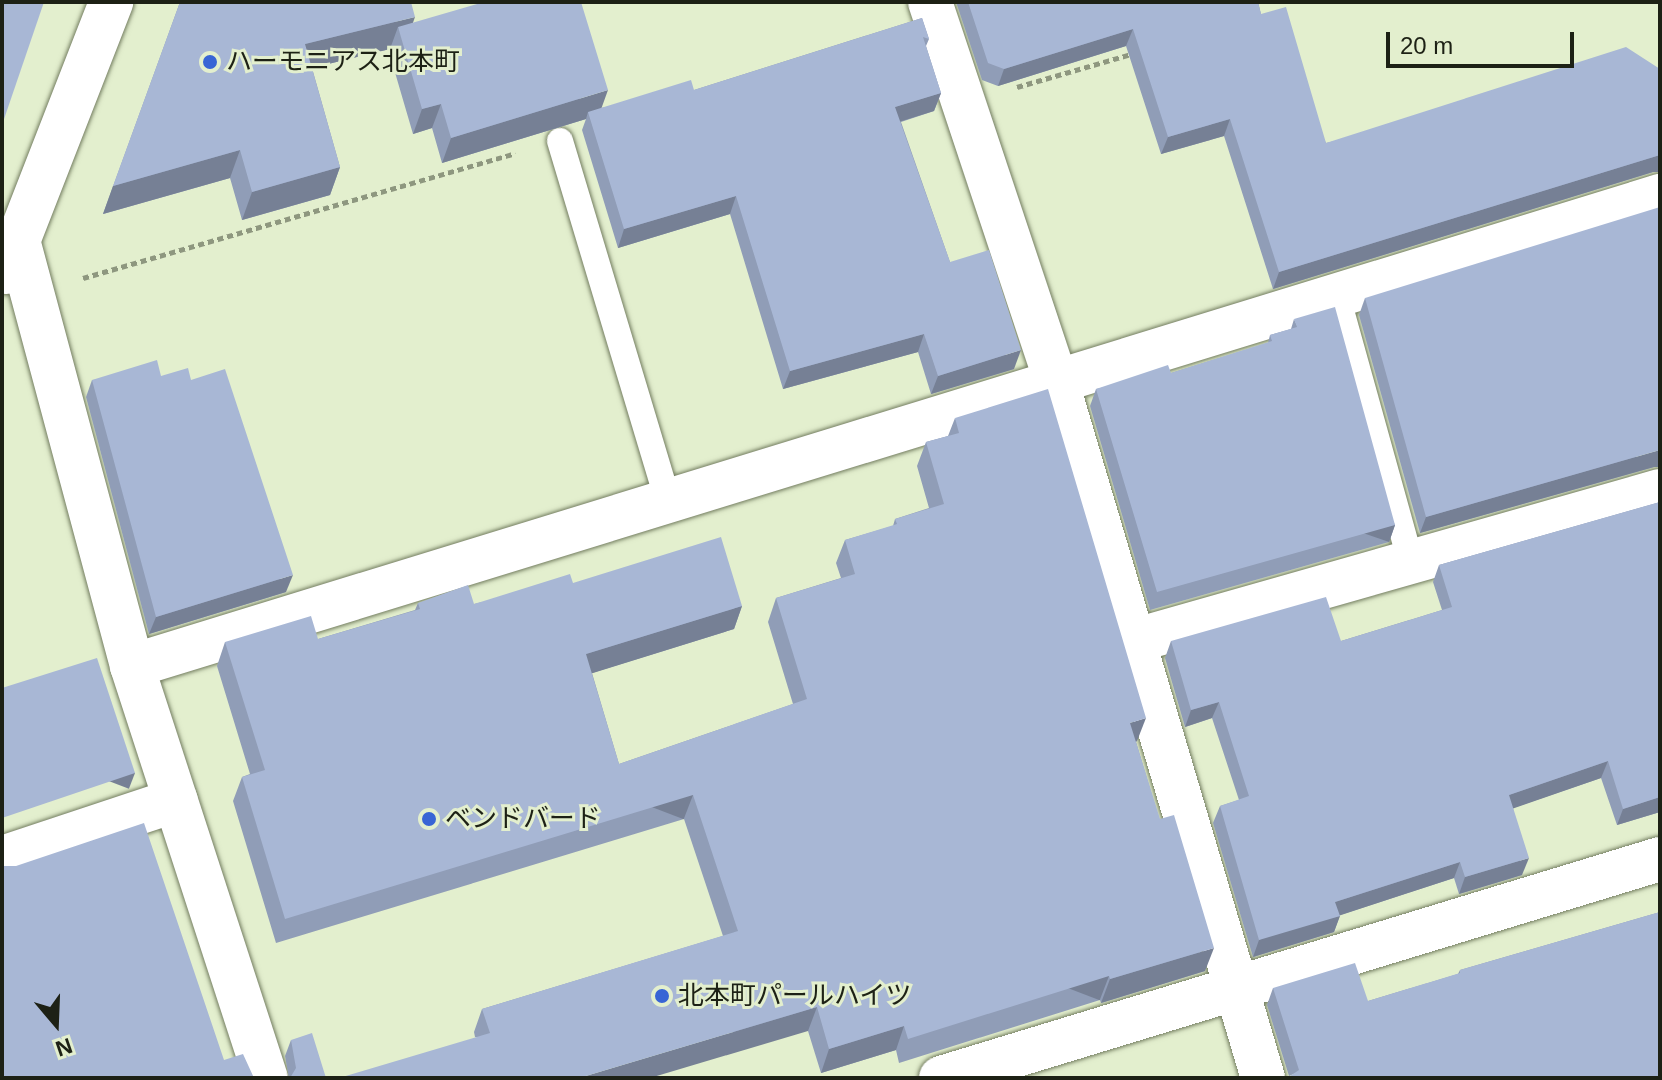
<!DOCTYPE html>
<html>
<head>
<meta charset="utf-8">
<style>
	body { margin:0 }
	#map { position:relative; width:1662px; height:1080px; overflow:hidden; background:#e3efce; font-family:Helvetica,"Noto Sans JP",sans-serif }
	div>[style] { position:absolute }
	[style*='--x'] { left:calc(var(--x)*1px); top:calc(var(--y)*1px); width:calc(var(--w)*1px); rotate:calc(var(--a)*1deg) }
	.path>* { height:5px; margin-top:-2.5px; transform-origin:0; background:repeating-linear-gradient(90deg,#8e977f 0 6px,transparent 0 10px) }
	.roads { filter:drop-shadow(0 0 2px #737d60) drop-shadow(0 0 2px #737d60) }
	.service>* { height:26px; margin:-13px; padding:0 13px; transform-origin:13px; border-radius:13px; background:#fff }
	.minor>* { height:44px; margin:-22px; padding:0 22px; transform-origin:22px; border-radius:22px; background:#fff }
	.wall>* { inset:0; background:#909db7 }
	.shaded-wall>* { inset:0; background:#768095; transform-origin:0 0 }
	.building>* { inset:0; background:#a8b7d5 }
	.dots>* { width:22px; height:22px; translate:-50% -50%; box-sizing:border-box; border:4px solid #e3efce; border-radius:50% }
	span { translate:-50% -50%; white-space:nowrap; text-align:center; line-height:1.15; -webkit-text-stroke:6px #e3efce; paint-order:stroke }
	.poi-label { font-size:26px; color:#1d2115 }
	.left { translate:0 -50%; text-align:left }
	.frame { position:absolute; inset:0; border:4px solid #1d2115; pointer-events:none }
	.north { position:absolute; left:16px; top:984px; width:80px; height:80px; -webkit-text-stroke:6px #e3efce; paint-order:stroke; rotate:161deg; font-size:22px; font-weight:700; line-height:32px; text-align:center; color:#1d2115 }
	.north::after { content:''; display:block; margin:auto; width:28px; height:36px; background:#1d2115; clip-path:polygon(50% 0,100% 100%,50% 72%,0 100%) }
	.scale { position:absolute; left:1386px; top:32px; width:188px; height:36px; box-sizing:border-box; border:4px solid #1d2115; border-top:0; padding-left:10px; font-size:24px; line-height:28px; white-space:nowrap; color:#1d2115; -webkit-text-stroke:6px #e3efce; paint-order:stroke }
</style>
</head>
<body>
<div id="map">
	<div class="path">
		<div style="--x:1017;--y:87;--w:123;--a:-16.1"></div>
		<div style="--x:83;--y:278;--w:450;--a:-16.1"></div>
	</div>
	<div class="roads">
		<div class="service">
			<div style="--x:560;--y:141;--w:377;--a:73.3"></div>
			<div style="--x:1337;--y:296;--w:276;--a:74.5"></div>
		</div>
		<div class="minor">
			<div style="--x:930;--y:2;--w:402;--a:71.6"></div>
			<div style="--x:1057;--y:383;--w:725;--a:73.49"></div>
			<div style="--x:19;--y:244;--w:437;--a:75"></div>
			<div style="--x:132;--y:666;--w:433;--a:72"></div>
			<div style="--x:6;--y:272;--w:290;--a:-68.7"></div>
			<div style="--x:1133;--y:641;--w:548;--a:-15.89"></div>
			<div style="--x:132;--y:666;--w:1599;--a:-17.1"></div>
			<div style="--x:2;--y:858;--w:183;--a:-18.4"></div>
			<div style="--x:941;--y:1078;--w:752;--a:-16.94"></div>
		</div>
	</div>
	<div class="wall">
		<div style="clip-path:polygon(180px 2px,413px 23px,601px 108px,694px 90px,922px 18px,929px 39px,926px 46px,941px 93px,934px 111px,901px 122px,950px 262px,1014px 369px,931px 394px,918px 352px,783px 389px,730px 214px,618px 248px,582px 130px,586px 119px,442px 163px,432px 128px,413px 134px,389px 52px,390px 49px,312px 68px,340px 167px,330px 195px,242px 220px,230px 178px,103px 214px)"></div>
		<div style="clip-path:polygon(956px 2px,1258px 2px,1261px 14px,1326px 143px,1660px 69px,1660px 172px,1653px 172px,1273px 289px,1224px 136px,1161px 154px,1126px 46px,998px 86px,982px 80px)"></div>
		<div style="clip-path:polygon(1365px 298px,1654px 467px,1420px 533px,1359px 315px)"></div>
		<div style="clip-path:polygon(1294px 319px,1395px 525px,1389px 542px,1150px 610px,1090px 406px,1096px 389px,1171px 373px,1268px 343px,1270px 335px,1291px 329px)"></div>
		<div style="clip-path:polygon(161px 376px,191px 380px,286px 592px,149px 634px,86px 397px,92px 380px)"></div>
		<div style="clip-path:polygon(955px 418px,1137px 741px,1136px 742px,1205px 971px,1101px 1003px,1100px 1000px,899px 1063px,896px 1050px,821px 1073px,808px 1031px,475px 1037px,474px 1032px,482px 1009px,723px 936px,684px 819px,276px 943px,233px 801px,242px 777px,250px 774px,217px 666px,225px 642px,318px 639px,415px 610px,418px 603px,474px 604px,573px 583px,742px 606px,734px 629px,592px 673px,619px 764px,793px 704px,768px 622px,776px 598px,841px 578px,836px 563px,845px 540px,893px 526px,895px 519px,929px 508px,917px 466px,926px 442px,948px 436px)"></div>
		<div style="clip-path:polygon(1660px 502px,1660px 812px,1617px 825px,1601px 778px,1513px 808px,1522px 875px,1459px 894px,1454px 878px,1340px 915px,1334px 932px,1253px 957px,1213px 823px,1220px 806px,1239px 800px,1212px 718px,1185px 727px,1165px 658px,1171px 641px,1341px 641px,1442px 610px,1433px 582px,1439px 565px)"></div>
		<div style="clip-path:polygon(1660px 912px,1289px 1076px,1267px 1005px,1273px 988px,1368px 1001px,1458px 974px,1460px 970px)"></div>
		<div style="clip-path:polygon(291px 1040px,326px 1078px,289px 1078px,285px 1056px)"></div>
	</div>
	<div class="shaded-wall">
		<div style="clip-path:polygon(415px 17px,405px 45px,398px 27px,390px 49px,295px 72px,305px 44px)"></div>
		<div style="clip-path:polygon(1133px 29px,1126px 46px,998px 86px,1004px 69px)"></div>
		<div style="clip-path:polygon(608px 90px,599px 115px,588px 112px,586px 119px,442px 163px,451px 138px)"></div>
		<div style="clip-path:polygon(941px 93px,934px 111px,889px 125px,895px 107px)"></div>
		<div style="clip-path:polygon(441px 104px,432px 128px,413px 134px,422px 109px)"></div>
		<div style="clip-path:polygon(1230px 119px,1224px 136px,1161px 154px,1168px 137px)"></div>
		<div style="clip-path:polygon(240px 150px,230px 178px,103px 214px,113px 186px)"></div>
		<div style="clip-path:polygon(1660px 155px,1660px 172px,1653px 172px,1273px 289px,1279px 272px)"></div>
		<div style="clip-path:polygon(340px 167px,330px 195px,242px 220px,252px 192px)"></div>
		<div style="clip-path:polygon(736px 196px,730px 214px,618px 248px,624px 229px)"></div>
		<div style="clip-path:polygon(924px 334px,918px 352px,783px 389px,790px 371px)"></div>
		<div style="clip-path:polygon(1021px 350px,1014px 369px,931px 394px,938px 376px)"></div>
		<div style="clip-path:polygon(1660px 450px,1660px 467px,1654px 467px,1420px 533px,1426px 517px)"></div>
		<div style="left:1395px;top:525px;width:18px;height:247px;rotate:109deg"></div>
		<div style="clip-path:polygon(293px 575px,286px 592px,149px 634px,156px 617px)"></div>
		<div style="clip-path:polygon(742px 606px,734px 629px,577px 678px,586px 654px)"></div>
		<div style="clip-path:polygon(1219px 702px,1212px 718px,1185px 727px,1191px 710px)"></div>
		<div style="clip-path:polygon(1146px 718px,1137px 741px,1121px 746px,1130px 723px)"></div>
		<div style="clip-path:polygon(1608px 761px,1601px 778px,1503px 812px,1509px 795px)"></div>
		<div style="left:135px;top:773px;width:17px;height:140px;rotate:111deg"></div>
		<div style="left:693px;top:795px;width:26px;height:426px;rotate:111deg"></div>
		<div style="clip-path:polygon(1660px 797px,1660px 812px,1617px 825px,1623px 809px)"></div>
		<div style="clip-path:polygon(1529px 858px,1522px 875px,1459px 894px,1465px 877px)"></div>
		<div style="clip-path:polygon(1460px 862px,1454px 878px,1332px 918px,1340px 916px,1334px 932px,1253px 957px,1259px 940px,1335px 902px)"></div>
		<div style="clip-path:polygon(1214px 948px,1205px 971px,1101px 1003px,1110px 979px)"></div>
		<div style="left:1109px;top:976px;width:26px;height:211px;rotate:111deg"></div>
		<div style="clip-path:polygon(817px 1007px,808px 1031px,650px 1078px,579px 1078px)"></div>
		<div style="clip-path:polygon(904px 1026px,896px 1050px,821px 1073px,829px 1049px)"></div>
	</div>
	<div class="building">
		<div style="clip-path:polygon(2px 2px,44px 2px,2px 125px)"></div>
		<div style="clip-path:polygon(180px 2px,411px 2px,415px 17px,305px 44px,340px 167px,252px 192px,240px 150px,113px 186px)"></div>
		<div style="clip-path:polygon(484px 2px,581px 2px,608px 90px,451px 138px,441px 104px,422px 109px,398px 27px)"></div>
		<div style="clip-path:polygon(968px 2px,1258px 2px,1261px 14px,1286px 7px,1326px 143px,1626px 47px,1660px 69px,1660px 155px,1279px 272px,1230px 119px,1168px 137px,1133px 29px,1004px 69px,988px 63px)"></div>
		<div style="clip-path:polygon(922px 18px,929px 39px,923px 37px,941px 93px,895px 107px,950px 262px,989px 250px,1021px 350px,938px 376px,924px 334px,790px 371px,736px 196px,624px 229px,588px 112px,691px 80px,694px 90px)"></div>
		<div style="clip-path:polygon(1660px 207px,1660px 450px,1426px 517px,1365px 298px)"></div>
		<div style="clip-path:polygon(1335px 307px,1395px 525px,1157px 592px,1096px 389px,1168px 365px,1171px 373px,1272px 341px,1270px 335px,1297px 327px,1294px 319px)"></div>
		<div style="clip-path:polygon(157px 360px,161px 376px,188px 368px,191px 380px,225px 369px,293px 575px,156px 617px,92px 380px)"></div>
		<div style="clip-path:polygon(1048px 389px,1146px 718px,1130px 723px,1160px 819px,1174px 815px,1214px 948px,1110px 979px,1109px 976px,908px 1039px,904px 1026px,829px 1049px,817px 1007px,579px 1078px,339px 1078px,490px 1033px,482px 1009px,738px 931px,693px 795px,285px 919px,242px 777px,265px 770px,225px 642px,311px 616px,318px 639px,420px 609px,418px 603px,468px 585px,474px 604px,570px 574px,573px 583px,721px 537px,742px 606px,586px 654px,619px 764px,807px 699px,776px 598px,855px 574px,845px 540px,897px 524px,895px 519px,944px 504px,926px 442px,959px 433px,955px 418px)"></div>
		<div style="clip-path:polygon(1660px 502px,1660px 797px,1623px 809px,1608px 761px,1509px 795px,1529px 858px,1465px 877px,1460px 862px,1335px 902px,1340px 916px,1259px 940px,1220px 806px,1249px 796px,1219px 702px,1191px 710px,1171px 641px,1326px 597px,1341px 641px,1452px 607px,1439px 565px)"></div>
		<div style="clip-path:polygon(97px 658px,135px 773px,2px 818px,2px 688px)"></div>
		<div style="clip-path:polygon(144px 823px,224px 1060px,243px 1054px,254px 1078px,2px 1078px,2px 866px,16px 866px)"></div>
		<div style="clip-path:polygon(1660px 912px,1660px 1078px,1287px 1078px,1299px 1070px,1273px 988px,1355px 963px,1368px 1001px,1460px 973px,1460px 970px)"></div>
		<div style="clip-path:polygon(312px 1033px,326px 1078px,290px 1078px,296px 1068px,291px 1040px)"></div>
	</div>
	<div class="dots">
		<div style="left:210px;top:62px;background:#3865d5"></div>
		<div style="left:429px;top:819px;background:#3865d5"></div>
		<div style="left:662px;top:996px;background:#3865d5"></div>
	</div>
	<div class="poi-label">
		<span class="left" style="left:226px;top:62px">ハーモニアス北本町</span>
		<span class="left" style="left:445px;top:819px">ベンドバード</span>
		<span class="left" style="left:678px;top:996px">北本町パールハイツ</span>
	</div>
	<div class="frame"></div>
	<div class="north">N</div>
	<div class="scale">20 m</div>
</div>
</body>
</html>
